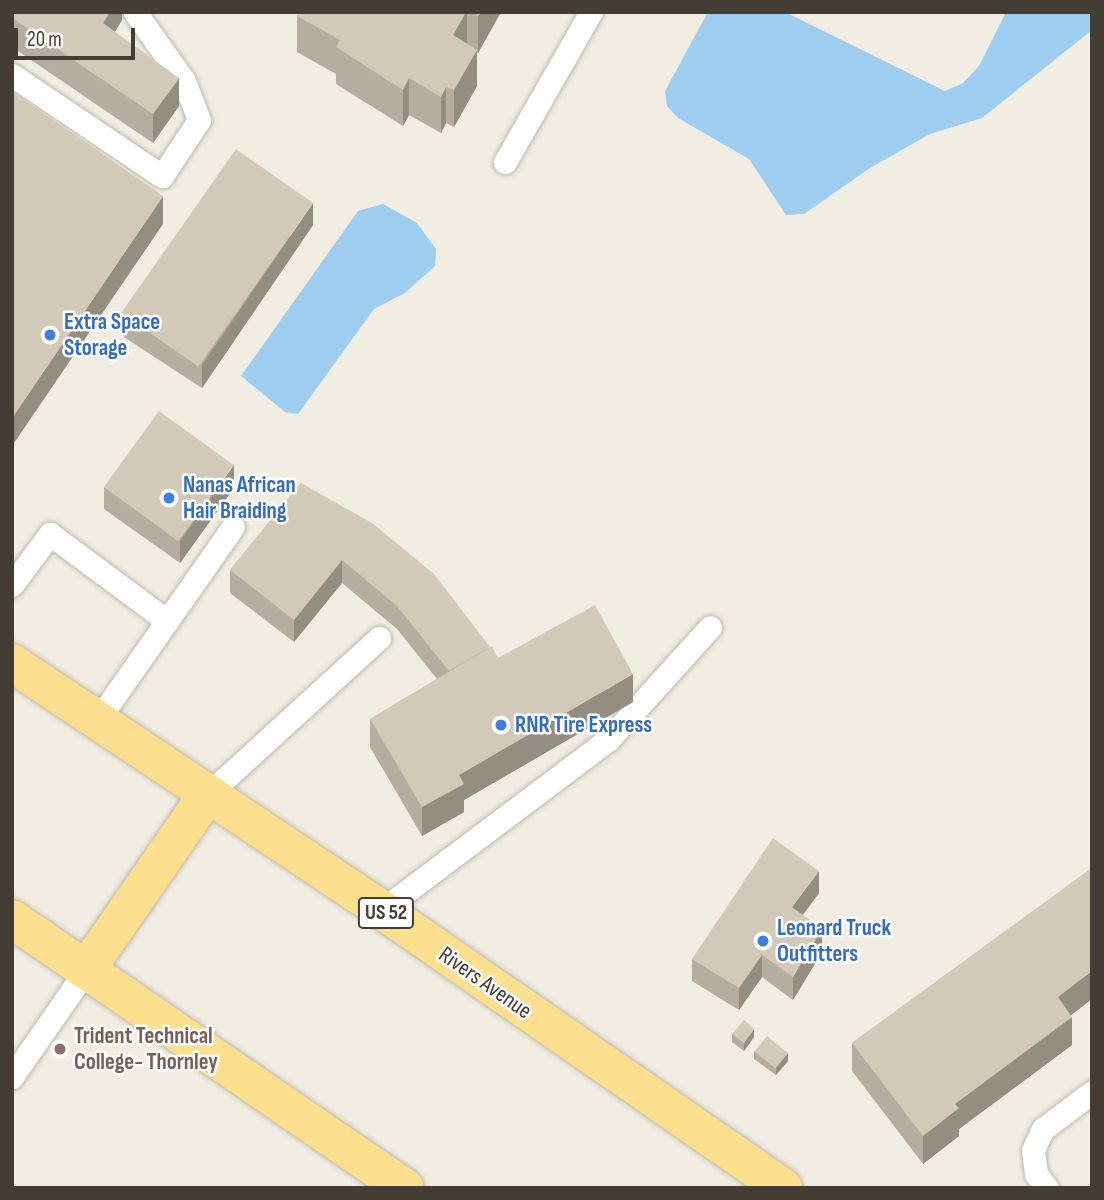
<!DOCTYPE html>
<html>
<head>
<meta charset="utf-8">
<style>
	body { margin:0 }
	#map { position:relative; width:1104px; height:1200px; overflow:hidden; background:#f1ede3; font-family:"Sofia Sans Condensed",sans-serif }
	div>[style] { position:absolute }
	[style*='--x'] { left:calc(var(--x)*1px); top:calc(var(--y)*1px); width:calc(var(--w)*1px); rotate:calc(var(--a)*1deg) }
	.water>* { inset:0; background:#9ecdef }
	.roads { filter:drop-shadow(0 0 2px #bfb8a9) drop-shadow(0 0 2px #bfb8a9) }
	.service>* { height:23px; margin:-11.5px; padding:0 11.5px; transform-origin:11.5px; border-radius:11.5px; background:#fff }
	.primary>* { height:38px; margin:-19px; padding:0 19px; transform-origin:19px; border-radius:19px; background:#fddf90 }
	.wall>* { inset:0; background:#b5ad9f }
	.shaded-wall>* { inset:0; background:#948d82 }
	.building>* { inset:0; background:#d3c9b9; transform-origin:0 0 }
	.dots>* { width:19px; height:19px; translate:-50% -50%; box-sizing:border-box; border:4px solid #fff; border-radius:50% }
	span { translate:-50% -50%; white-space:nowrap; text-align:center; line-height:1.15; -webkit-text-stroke:5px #fff; paint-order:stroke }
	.shield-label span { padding:2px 5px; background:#fff; border:2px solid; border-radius:5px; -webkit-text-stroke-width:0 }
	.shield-label { font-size:21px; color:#433d33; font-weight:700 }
	.shop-label { font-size:23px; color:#366cbe; font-weight:700 }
	.left { translate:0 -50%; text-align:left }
	.street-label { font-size:23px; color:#433d33 }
	.education-label { font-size:23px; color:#785e54; font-weight:700 }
	.frame { position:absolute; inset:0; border:14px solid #433d33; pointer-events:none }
	.scale { position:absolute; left:14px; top:28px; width:121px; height:32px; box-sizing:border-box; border:4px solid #433d33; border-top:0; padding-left:9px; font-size:21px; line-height:24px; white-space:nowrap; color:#433d33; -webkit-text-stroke:5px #fff; paint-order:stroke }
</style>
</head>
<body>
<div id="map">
	<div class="water">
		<div style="clip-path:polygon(708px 12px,785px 12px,945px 91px,963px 83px,979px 66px,1006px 12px,1092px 12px,1092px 30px,982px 118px,930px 134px,870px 168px,804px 214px,786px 215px,749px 159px,678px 118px,667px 106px,665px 91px)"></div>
		<div style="clip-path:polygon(383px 204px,417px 223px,436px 249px,435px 266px,405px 293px,374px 309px,298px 414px,285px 412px,241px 376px,358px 211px)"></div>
	</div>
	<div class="roads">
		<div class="service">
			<div style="--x:12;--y:75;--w:181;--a:34"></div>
			<div style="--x:162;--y:176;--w:67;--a:-56.5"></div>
			<div style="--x:199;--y:120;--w:42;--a:-111"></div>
			<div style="--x:184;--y:81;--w:85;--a:-125.4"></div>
			<div style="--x:505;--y:162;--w:173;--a:-60.2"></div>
			<div style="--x:12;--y:585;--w:64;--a:-53.3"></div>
			<div style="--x:50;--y:534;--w:146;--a:36.6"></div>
			<div style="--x:97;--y:721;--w:237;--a:-55"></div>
			<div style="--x:207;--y:795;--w:233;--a:-42.4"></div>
			<div style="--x:382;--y:910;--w:283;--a:-37"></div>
			<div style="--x:608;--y:740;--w:152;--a:-47.9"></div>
			<div style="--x:12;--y:1077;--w:130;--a:-55.3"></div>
			<div style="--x:1047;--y:1188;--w:18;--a:-128"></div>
			<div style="--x:1036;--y:1174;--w:24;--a:-97"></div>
			<div style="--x:1033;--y:1150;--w:23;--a:-65"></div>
			<div style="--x:1043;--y:1129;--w:61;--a:-37.1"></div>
		</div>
		<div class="primary">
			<div style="--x:12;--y:663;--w:445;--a:33.7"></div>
			<div style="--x:382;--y:910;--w:488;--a:34.7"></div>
			<div style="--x:12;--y:919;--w:476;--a:34.4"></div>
			<div style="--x:86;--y:970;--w:213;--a:-55.3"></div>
		</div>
	</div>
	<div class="wall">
		<div style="clip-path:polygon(12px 12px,122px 12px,122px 20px,115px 32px,179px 106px,153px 143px,12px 47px)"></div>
		<div style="clip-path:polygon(300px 12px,501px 12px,478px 53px,477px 52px,477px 86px,454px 127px,446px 123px,441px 133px,409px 115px,403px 126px,336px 84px,336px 74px,297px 52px,297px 16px)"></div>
		<div style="clip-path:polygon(313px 225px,202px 388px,124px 337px,124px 315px)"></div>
		<div style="clip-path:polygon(301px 483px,498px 658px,633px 702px,464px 800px,464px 812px,422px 836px,370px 747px,370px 719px,437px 679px,397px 629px,342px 583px,294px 642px,230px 593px,230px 570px)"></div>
		<div style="clip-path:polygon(104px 487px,234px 488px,180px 563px,104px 509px)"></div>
		<div style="clip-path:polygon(1092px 868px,1092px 999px,1071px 1015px,1072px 1045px,959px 1129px,959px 1136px,923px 1164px,852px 1071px,852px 1043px)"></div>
		<div style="clip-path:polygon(819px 893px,803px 915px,822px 952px,793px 1000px,762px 977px,739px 1010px,692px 981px,692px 959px)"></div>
		<div style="clip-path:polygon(732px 1034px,754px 1037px,744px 1051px,732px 1042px)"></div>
		<div style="clip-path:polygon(754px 1051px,788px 1061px,776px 1075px,754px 1059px)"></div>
	</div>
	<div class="shaded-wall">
		<div style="clip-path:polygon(110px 12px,122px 12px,122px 20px,103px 51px,103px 23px)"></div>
		<div style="clip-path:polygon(466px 12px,467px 12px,467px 47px,453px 35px)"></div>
		<div style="clip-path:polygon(481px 12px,501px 12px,478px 53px,478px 16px)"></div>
		<div style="clip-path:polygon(477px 50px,477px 86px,454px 127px,454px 90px)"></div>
		<div style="clip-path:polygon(179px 78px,179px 106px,153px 143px,153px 114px)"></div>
		<div style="clip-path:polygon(409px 78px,409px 115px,403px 126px,403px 90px)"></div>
		<div style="clip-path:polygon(446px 87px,446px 123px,441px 133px,441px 97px)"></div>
		<div style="clip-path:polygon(163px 196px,163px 224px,12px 446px,12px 418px)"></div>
		<div style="clip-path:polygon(313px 203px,313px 225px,202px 388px,202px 365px)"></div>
		<div style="clip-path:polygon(234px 465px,234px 488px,180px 563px,180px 541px)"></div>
		<div style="clip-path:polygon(342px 560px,342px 583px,294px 642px,294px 620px)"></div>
		<div style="clip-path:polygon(633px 674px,633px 702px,464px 800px,464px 812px,422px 836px,422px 807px,459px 775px)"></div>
		<div style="clip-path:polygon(819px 871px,819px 893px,792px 929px,792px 907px)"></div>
		<div style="clip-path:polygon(822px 929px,822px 952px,793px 1000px,793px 977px)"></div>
		<div style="clip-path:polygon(762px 955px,762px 977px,739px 1010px,739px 988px)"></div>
		<div style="clip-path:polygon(1092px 971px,1092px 999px,1058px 1025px,1058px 997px)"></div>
		<div style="clip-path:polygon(1072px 1017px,1072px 1045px,959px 1129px,959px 1136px,923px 1164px,923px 1136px,955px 1104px)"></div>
		<div style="clip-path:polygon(754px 1029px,754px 1037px,744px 1051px,744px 1043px)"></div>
		<div style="clip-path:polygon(788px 1053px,788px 1061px,776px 1075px,776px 1067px)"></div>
	</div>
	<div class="building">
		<div style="clip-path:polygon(12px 12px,110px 12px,103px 23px,179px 78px,153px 114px,12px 18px)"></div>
		<div style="clip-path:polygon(300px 12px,466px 12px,453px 35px,477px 50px,454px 90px,446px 87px,441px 97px,409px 78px,403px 90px,336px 47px,340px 40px,297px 16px)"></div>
		<div style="clip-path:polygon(470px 12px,481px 12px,478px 16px)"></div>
		<div style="clip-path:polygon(12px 91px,163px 196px,12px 418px)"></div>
		<div style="left:236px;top:149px;width:94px;height:200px;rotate:35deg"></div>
		<div style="left:159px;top:411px;width:92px;height:94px;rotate:36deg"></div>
		<div style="clip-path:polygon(301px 483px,372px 523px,434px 574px,490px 647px,449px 671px,397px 606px,342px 560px,294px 620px,230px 570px)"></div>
		<div style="clip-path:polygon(595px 605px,633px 674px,459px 775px,464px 784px,422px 807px,370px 719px,492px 646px,498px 658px)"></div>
		<div style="clip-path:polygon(773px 838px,819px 871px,792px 907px,822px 929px,793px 977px,762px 955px,739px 988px,692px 959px)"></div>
		<div style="clip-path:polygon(1092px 868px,1092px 971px,1058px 997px,1072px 1017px,955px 1104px,959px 1108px,923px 1136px,852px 1043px)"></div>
		<div style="clip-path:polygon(744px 1020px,754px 1029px,744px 1043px,732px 1034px)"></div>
		<div style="left:767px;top:1036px;width:27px;height:20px;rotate:39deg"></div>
	</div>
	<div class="dots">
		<div style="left:50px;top:335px;background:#3f7fe0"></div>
		<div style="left:169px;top:498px;background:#3f7fe0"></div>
		<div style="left:501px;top:725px;background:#3f7fe0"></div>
		<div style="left:763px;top:941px;background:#3f7fe0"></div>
		<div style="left:60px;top:1049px;background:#8d6e63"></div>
	</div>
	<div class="shield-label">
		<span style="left:386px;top:913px">US 52</span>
	</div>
	<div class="shop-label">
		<span class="left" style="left:64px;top:335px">Extra Space<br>Storage</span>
		<span class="left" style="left:183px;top:498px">Nanas African<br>Hair Braiding</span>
		<span class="left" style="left:515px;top:725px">RNR Tire Express</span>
		<span class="left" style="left:777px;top:941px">Leonard Truck<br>Outfitters</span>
	</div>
	<div class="street-label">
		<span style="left:485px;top:983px;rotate:35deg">Rivers Avenue</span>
	</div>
	<div class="education-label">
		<span class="left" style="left:74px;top:1049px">Trident Technical<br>College- Thornley</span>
	</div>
	<div class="frame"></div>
	<div class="scale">20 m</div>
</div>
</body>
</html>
